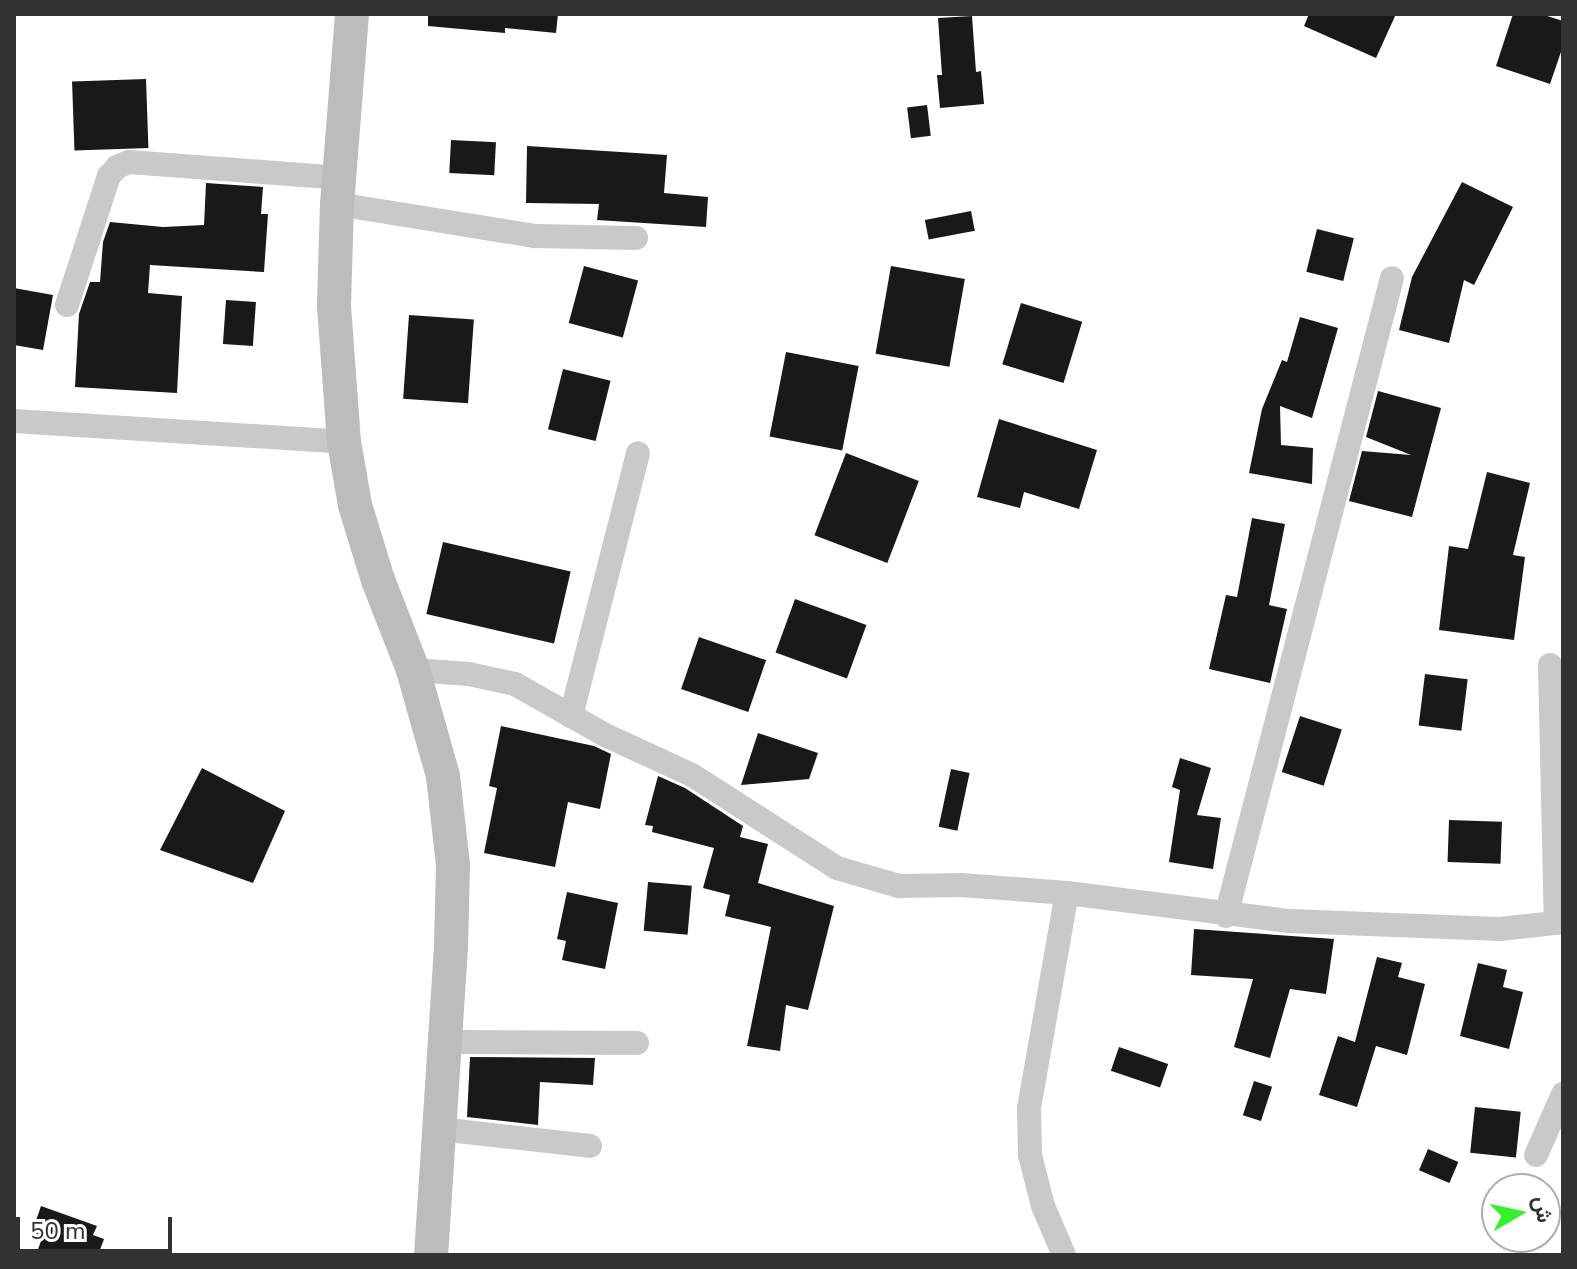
<!DOCTYPE html>
<html>
<head>
<meta charset="utf-8">
<style>
	body { margin:0 }
	#map { position:relative; width:1577px; height:1269px; overflow:hidden; background:#fff; font-family:"Nunito Sans",Vazirmatn,sans-serif }
	div>[style] { position:absolute }
	[style*='--x'] { left:calc(var(--x)*1px); top:calc(var(--y)*1px); width:calc(var(--w)*1px); rotate:calc(var(--a)*1deg) }
	.building>* { inset:0; background:#191919; transform-origin:0 0 }
	.street>* { height:24px; margin:-12px; padding:0 12px; transform-origin:12px; border-radius:12px; background:#c9c9c9 }
	.secondary>* { height:34px; margin:-17px; padding:0 17px; transform-origin:17px; border-radius:17px; background:#bcbcbc }
	span { translate:-50% -50%; white-space:nowrap; text-align:center; line-height:1.15; -webkit-text-stroke:8px #fff; paint-order:stroke }
	.frame { position:absolute; inset:0; border:16px solid #323232; pointer-events:none }
	.north { position:absolute; left:1481px; top:1173px; width:80px; height:80px; box-sizing:border-box; background:#fff; border:2px solid #adadad; border-radius:50%; rotate:81deg; font-size:22px; font-weight:700; line-height:32px; text-align:center; color:#323232 }
	.north::after { content:''; display:block; margin:auto; width:28px; height:36px; background:#34f12c; clip-path:polygon(50% 0,100% 100%,50% 72%,0 100%) }
	.scale { position:absolute; left:16px; top:1217px; width:156px; height:36px; box-sizing:border-box; border:4px solid #323232; border-top:0; padding-left:10px; font-size:24px; line-height:28px; white-space:nowrap; color:#323232; -webkit-text-stroke:6px #fff; paint-order:stroke }
</style>
</head>
<body>
<div id="map">
	<div class="building">
		<div style="clip-path:polygon(428px 14px,558px 14px,556px 33px,505px 28px,505px 33px,428px 26px)"></div>
		<div style="clip-path:polygon(1309px 14px,1396px 14px,1376px 58px,1304px 26px)"></div>
		<div style="clip-path:polygon(1513px 14px,1541px 14px,1563px 21px,1563px 46px,1550px 84px,1496px 66px)"></div>
		<div style="clip-path:polygon(972px 16px,976px 72px,981px 71px,984px 104px,940px 108px,937px 75px,942px 75px,938px 18px)"></div>
		<div style="left:146px;top:79px;width:69px;height:74px;rotate:88deg"></div>
		<div style="left:927px;top:105px;width:31px;height:20px;rotate:83deg"></div>
		<div style="left:451px;top:140px;width:45px;height:33px;rotate:3deg"></div>
		<div style="clip-path:polygon(527px 146px,667px 155px,664px 193px,708px 197px,706px 227px,597px 220px,599px 204px,526px 203px)"></div>
		<div style="clip-path:polygon(1462px 182px,1513px 207px,1474px 285px,1464px 280px,1449px 343px,1399px 330px,1412px 277px)"></div>
		<div style="clip-path:polygon(206px 183px,263px 187px,261px 214px,268px 214px,264px 272px,150px 265px,148px 293px,182px 296px,177px 393px,75px 387px,79px 314px,90px 282px,100px 282px,103px 242px,110px 222px,163px 227px,204px 225px)"></div>
		<div style="left:971px;top:211px;width:20px;height:47px;rotate:79deg"></div>
		<div style="left:1317px;top:229px;width:38px;height:44px;rotate:14deg"></div>
		<div style="left:584px;top:266px;width:56px;height:59px;rotate:15deg"></div>
		<div style="left:891px;top:266px;width:75px;height:89px;rotate:10deg"></div>
		<div style="clip-path:polygon(14px 288px,53px 295px,43px 350px,14px 345px)"></div>
		<div style="left:226px;top:300px;width:30px;height:44px;rotate:4deg"></div>
		<div style="left:1021px;top:303px;width:64px;height:64px;rotate:17deg"></div>
		<div style="left:409px;top:315px;width:65px;height:84px;rotate:4deg"></div>
		<div style="clip-path:polygon(1300px 317px,1338px 328px,1312px 418px,1280px 406px,1281px 445px,1313px 448px,1312px 484px,1249px 473px,1262px 409px,1282px 360px,1287px 362px)"></div>
		<div style="left:786px;top:352px;width:74px;height:86px;rotate:11deg"></div>
		<div style="left:563px;top:369px;width:49px;height:62px;rotate:14deg"></div>
		<div style="clip-path:polygon(1378px 391px,1441px 408px,1412px 517px,1349px 501px,1362px 451px,1411px 455px,1366px 437px)"></div>
		<div style="clip-path:polygon(999px 419px,1097px 450px,1079px 509px,1024px 492px,1020px 508px,977px 497px)"></div>
		<div style="left:846px;top:453px;width:78px;height:88px;rotate:21deg"></div>
		<div style="clip-path:polygon(1487px 472px,1530px 483px,1513px 555px,1525px 557px,1514px 640px,1439px 630px,1449px 546px,1468px 549px)"></div>
		<div style="clip-path:polygon(1252px 518px,1285px 524px,1269px 605px,1287px 609px,1270px 683px,1209px 669px,1226px 595px,1237px 597px)"></div>
		<div style="left:443px;top:542px;width:131px;height:74px;rotate:13deg"></div>
		<div style="left:795px;top:599px;width:76px;height:57px;rotate:20deg"></div>
		<div style="left:699px;top:637px;width:71px;height:55px;rotate:19deg"></div>
		<div style="left:1425px;top:674px;width:43px;height:52px;rotate:7deg"></div>
		<div style="left:1300px;top:716px;width:44px;height:59px;rotate:18deg"></div>
		<div style="clip-path:polygon(501px 726px,594px 746px,611px 754px,600px 809px,568px 802px,555px 867px,484px 853px,497px 788px,489px 786px)"></div>
		<div style="clip-path:polygon(758px 733px,818px 753px,809px 779px,741px 785px)"></div>
		<div style="clip-path:polygon(1180px 758px,1211px 768px,1197px 815px,1221px 818px,1213px 869px,1169px 862px,1180px 790px,1172px 787px)"></div>
		<div style="clip-path:polygon(202px 768px,285px 811px,253px 883px,160px 850px)"></div>
		<div style="left:951px;top:769px;width:19px;height:59px;rotate:12deg"></div>
		<div style="clip-path:polygon(658px 776px,685px 788px,743px 826px,740px 837px,768px 844px,758px 883px,834px 906px,808px 1010px,786px 1005px,780px 1051px,747px 1046px,771px 927px,725px 916px,730px 895px,703px 888px,714px 848px,652px 832px,653px 826px,645px 825px)"></div>
		<div style="left:1449px;top:820px;width:53px;height:42px;rotate:2deg"></div>
		<div style="left:648px;top:882px;width:44px;height:49px;rotate:5deg"></div>
		<div style="clip-path:polygon(567px 892px,618px 903px,605px 969px,562px 960px,566px 941px,557px 939px)"></div>
		<div style="clip-path:polygon(1194px 929px,1334px 939px,1326px 994px,1290px 989px,1270px 1058px,1234px 1047px,1253px 979px,1191px 975px)"></div>
		<div style="clip-path:polygon(1377px 957px,1402px 963px,1398px 977px,1425px 984px,1407px 1055px,1376px 1046px,1357px 1107px,1319px 1095px,1338px 1036px,1355px 1042px)"></div>
		<div style="clip-path:polygon(1478px 963px,1507px 970px,1503px 987px,1523px 992px,1509px 1049px,1460px 1036px)"></div>
		<div style="left:1119px;top:1047px;width:52px;height:25px;rotate:19deg"></div>
		<div style="clip-path:polygon(470px 1057px,595px 1058px,593px 1085px,540px 1082px,538px 1125px,467px 1117px)"></div>
		<div style="left:1254px;top:1081px;width:19px;height:36px;rotate:18deg"></div>
		<div style="left:1475px;top:1107px;width:46px;height:46px;rotate:6deg"></div>
		<div style="left:1428px;top:1149px;width:33px;height:23px;rotate:23deg"></div>
		<div style="clip-path:polygon(41px 1206px,97px 1226px,93px 1235px,104px 1239px,98px 1255px,36px 1255px,41px 1241px,30px 1238px)"></div>
	</div>
	<div class="street">
		<div style="--x:337;--y:204;--w:201;--a:9.2"></div>
		<div style="--x:535;--y:236;--w:101;--a:1.1"></div>
		<div style="--x:67;--y:305;--w:136;--a:-72"></div>
		<div style="--x:109;--y:176;--w:12;--a:-48"></div>
		<div style="--x:117;--y:167;--w:13;--a:-23"></div>
		<div style="--x:129;--y:162;--w:212;--a:4.3"></div>
		<div style="--x:14;--y:421;--w:331;--a:3.6"></div>
		<div style="--x:1550;--y:665;--w:258;--a:88.7"></div>
		<div style="--x:413;--y:670;--w:56;--a:4.1"></div>
		<div style="--x:469;--y:674;--w:47;--a:12.3"></div>
		<div style="--x:515;--y:684;--w:103;--a:29.5"></div>
		<div style="--x:605;--y:735;--w:96;--a:24.7"></div>
		<div style="--x:692;--y:775;--w:172;--a:32.7"></div>
		<div style="--x:837;--y:868;--w:65;--a:16.2"></div>
		<div style="--x:899;--y:886;--w:62;--a:-0.9"></div>
		<div style="--x:961;--y:885;--w:106;--a:4.3"></div>
		<div style="--x:1067;--y:893;--w:224;--a:7.2"></div>
		<div style="--x:1289;--y:921;--w:211;--a:2.2"></div>
		<div style="--x:1500;--y:929;--w:63;--a:-6.3"></div>
		<div style="--x:571;--y:716;--w:271;--a:-75.7"></div>
		<div style="--x:1226;--y:916;--w:659;--a:-75.42"></div>
		<div style="--x:444;--y:1042;--w:193;--a:0.3"></div>
		<div style="--x:439;--y:1129;--w:152;--a:6.4"></div>
		<div style="--x:1536;--y:1155;--w:67;--a:-66.1"></div>
		<div style="--x:1064;--y:1255;--w:53;--a:-113.2"></div>
		<div style="--x:1043;--y:1206;--w:53;--a:-104.3"></div>
		<div style="--x:1030;--y:1155;--w:47;--a:-91.2"></div>
		<div style="--x:1029;--y:1108;--w:218;--a:-80"></div>
	</div>
	<div class="secondary">
		<div style="--x:352;--y:14;--w:191;--a:94.5"></div>
		<div style="--x:337;--y:204;--w:102;--a:91.7"></div>
		<div style="--x:334;--y:306;--w:136;--a:85.8"></div>
		<div style="--x:344;--y:442;--w:64;--a:80.1"></div>
		<div style="--x:355;--y:505;--w:78;--a:73"></div>
		<div style="--x:378;--y:580;--w:97;--a:68.7"></div>
		<div style="--x:413;--y:670;--w:110;--a:74.2"></div>
		<div style="--x:443;--y:776;--w:90;--a:83.6"></div>
		<div style="--x:453;--y:865;--w:82;--a:91.4"></div>
		<div style="--x:451;--y:947;--w:309;--a:93.7"></div>
	</div>
	<div class="frame"></div>
	<div class="north">ش</div>
	<div class="scale">50 m</div>
</div>
</body>
</html>
